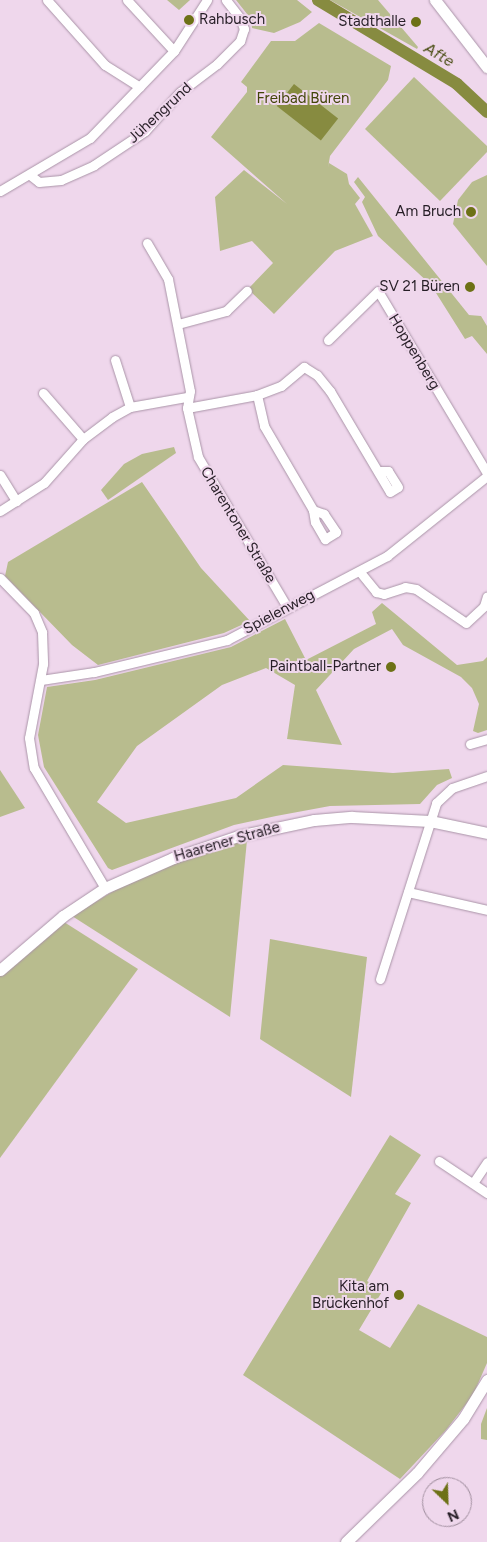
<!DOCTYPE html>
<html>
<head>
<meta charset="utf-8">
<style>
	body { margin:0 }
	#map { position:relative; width:487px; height:1542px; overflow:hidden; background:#efd7ec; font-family:Figtree,sans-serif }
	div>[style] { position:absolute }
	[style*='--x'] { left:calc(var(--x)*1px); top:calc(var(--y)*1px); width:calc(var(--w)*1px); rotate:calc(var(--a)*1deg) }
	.green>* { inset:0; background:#b8bc8e }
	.water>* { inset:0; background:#878b40; transform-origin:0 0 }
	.river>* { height:12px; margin:-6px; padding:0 6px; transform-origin:6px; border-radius:6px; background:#878b40 }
	.roads { filter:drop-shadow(0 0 1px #aa94a8) drop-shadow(0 0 1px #aa94a8) }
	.street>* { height:9px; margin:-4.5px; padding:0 4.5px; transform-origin:4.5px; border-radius:4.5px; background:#fff }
	.secondary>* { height:11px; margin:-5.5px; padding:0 5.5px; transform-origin:5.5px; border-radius:5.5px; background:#fff }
	.dots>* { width:14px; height:14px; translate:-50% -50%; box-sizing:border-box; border:2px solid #efd7ec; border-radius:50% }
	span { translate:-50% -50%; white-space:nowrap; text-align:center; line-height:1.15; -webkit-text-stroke:4px #efd7ec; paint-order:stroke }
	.poi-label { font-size:15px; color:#261e26 }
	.left { translate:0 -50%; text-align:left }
	.right { translate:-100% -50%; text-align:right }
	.park-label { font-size:15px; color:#424509 }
	.street-label { font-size:15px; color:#261e26 }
	.water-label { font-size:16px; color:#4b4e15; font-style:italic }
	.north { position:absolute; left:422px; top:1477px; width:50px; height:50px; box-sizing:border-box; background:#efd7ec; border:1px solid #9f8d9d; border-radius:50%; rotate:156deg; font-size:14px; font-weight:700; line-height:20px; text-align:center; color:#261e26 }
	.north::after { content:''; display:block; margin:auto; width:18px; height:22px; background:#6d7116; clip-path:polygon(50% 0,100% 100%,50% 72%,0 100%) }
</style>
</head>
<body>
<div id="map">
	<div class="green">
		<div style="clip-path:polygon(167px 0,190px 0,179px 10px)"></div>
		<div style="clip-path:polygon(236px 0,297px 0,312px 12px,300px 22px,274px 33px,252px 28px,251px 19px)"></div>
		<div style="clip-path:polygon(330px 0,378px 0,418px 47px,417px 49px)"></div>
		<div style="clip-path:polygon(319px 23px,391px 66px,388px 80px,330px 156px,328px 168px,329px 163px,347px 174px,349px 184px,360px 198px,355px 204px,373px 236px,335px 251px,274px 314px,248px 289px,273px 263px,252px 241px,220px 251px,215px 197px,244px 170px,287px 204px,211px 137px,247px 92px,247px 87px,241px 82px,271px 41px,295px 41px)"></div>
		<div style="clip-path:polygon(414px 77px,487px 146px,487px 152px,440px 201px,365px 129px)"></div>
		<div style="clip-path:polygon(487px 175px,487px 266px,453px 224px,458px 200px,472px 182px)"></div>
		<div style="clip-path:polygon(358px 177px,469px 315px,481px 316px,487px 326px,487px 354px,472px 336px,465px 339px,431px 285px,378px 236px,362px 202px,365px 197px,354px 182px)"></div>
		<div style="clip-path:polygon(174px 447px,176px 453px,108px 500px,101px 490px,124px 464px,142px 454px)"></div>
		<div style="clip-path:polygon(142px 482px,201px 568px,250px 621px,224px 633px,98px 665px,72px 645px,5px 576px,8px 562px)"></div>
		<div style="clip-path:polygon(382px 603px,457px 665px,483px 661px,487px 657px,487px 730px,478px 733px,473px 731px,479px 704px,472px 688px,461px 677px,403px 645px,392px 629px,354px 649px,316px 690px,342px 745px,287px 739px,295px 685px,266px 668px,222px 685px,137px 746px,97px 802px,126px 823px,236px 798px,283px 765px,393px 773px,449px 769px,452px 778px,437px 785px,420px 804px,330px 806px,276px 816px,234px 825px,112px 870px,108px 868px,44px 767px,38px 735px,47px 687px,95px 680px,231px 647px,285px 619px,306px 660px,376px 624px,372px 612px)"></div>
		<div style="clip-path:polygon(0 770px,25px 808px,0 817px)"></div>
		<div style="clip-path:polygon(247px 840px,230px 1017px,72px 916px,120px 887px,177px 860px)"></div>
		<div style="clip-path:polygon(64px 922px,138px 969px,0 1158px,0 976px)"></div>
		<div style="clip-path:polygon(270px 939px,367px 957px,351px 1097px,260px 1039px)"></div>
		<div style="clip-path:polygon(390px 1135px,421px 1155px,395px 1194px,411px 1203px,367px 1281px,383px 1290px,359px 1330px,390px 1348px,418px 1304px,487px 1337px,487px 1363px,473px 1395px,446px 1430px,400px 1479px,243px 1375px)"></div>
		<div style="clip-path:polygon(487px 1408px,487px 1440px,481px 1439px,481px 1424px)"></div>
	</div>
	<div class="water">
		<div style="left:294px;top:84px;width:56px;height:28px;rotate:38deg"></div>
	</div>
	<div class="river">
		<div style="--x:318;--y:0;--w:162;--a:31.1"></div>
		<div style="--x:457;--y:84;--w:41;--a:43"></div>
	</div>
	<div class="roads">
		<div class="street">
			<div style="--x:47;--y:0;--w:87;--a:48.3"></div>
			<div style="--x:105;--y:65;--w:41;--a:32.2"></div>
			<div style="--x:127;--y:0;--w:69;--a:47.3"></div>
			<div style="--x:30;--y:175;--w:11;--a:38"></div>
			<div style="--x:39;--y:182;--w:22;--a:-5"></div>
			<div style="--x:61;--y:180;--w:36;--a:-24"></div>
			<div style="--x:94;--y:165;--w:61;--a:-33.7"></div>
			<div style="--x:145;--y:131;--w:52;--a:-48.1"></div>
			<div style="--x:180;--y:92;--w:46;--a:-37.1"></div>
			<div style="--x:217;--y:64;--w:33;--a:-45"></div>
			<div style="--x:240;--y:41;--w:13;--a:-72"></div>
			<div style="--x:244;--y:29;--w:12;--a:-110"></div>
			<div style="--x:240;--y:18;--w:23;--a:-128"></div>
			<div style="--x:0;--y:191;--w:104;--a:-30.5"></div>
			<div style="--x:90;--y:138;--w:121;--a:-46"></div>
			<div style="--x:174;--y:51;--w:61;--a:-57.1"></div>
			<div style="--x:147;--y:243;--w:42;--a:59.7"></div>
			<div style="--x:168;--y:279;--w:114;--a:78.9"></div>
			<div style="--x:190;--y:391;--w:17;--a:100"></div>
			<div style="--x:187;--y:408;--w:50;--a:77.3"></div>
			<div style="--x:198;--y:457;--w:174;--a:59.3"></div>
			<div style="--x:178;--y:324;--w:50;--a:-15.2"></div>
			<div style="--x:226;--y:311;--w:29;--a:-44"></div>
			<div style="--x:328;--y:340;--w:70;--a:-44.4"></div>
			<div style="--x:378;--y:291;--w:212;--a:59.1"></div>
			<div style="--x:115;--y:360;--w:49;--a:72.3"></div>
			<div style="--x:43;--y:393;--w:61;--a:49"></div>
			<div style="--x:257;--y:395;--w:32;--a:77"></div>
			<div style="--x:264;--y:426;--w:97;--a:59.7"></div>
			<div style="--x:313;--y:510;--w:12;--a:81"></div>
			<div style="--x:315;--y:522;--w:20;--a:60"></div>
			<div style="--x:325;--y:539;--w:13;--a:-32"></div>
			<div style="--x:336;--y:532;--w:22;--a:-124"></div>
			<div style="--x:324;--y:514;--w:12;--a:-160"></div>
			<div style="--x:187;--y:408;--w:71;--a:-10.5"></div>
			<div style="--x:257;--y:395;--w:26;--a:-21"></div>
			<div style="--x:281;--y:386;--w:30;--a:-40"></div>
			<div style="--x:304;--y:367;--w:15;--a:32"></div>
			<div style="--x:317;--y:375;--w:21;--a:51"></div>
			<div style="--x:330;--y:391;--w:117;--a:59.3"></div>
			<div style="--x:390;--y:492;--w:9;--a:-32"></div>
			<div style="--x:398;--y:487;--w:19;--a:-122"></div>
			<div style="--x:388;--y:471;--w:10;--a:180"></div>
			<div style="--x:0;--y:475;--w:31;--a:58"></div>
			<div style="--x:0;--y:511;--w:52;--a:-32.5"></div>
			<div style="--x:44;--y:483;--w:59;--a:-48.4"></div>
			<div style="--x:83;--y:439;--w:36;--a:-37"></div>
			<div style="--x:112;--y:417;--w:21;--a:-29"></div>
			<div style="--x:130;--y:407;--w:58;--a:-10"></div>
			<div style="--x:360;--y:572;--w:26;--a:51"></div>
			<div style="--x:376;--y:592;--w:8;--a:14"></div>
			<div style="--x:384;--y:594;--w:22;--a:-18"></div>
			<div style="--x:405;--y:587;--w:11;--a:10"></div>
			<div style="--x:416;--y:589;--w:60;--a:34.2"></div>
			<div style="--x:466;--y:623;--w:25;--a:-43"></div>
			<div style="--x:484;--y:606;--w:10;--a:-73"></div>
			<div style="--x:0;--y:578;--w:49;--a:45.8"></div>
			<div style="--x:34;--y:613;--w:21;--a:67"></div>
			<div style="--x:42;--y:632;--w:32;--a:88"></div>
			<div style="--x:43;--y:664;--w:75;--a:100.7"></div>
			<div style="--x:29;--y:738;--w:30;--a:81"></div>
			<div style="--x:34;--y:768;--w:139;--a:59.4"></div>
			<div style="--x:41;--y:680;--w:54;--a:-8.6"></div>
			<div style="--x:94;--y:672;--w:137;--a:-13.5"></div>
			<div style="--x:227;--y:640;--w:181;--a:-27.7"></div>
			<div style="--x:387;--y:556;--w:128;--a:-38.7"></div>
			<div style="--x:470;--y:744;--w:18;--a:-16"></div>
			<div style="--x:408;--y:892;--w:81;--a:12.8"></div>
			<div style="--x:380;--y:979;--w:185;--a:-72.3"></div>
			<div style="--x:436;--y:803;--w:22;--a:-43"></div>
			<div style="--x:452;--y:788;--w:37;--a:-19"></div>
			<div style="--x:439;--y:1161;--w:58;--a:33.7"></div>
			<div style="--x:473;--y:1183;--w:25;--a:-56"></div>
		</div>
		<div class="secondary">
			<div style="--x:435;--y:0;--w:85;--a:52.2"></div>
			<div style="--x:0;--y:970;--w:83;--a:-40.6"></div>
			<div style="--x:63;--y:916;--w:50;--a:-33.7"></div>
			<div style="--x:105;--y:888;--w:74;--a:-23.8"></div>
			<div style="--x:173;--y:858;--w:69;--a:-18.7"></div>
			<div style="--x:238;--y:836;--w:78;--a:-11.9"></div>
			<div style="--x:314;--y:820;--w:38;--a:-5"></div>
			<div style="--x:352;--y:817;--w:78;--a:2.9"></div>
			<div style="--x:430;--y:821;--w:58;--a:11.9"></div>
			<div style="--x:346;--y:1542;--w:99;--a:-44.2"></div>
			<div style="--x:417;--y:1473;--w:71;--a:-49.6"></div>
			<div style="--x:463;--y:1419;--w:46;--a:-58.4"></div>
		</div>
	</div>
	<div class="dots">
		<div style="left:189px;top:20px;background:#6d7116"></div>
		<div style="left:416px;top:22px;background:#6d7116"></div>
		<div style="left:471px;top:212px;background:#6d7116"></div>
		<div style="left:470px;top:287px;background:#6d7116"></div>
		<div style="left:391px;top:667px;background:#6d7116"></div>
		<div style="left:399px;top:1295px;background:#6d7116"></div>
	</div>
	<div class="poi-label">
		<span class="left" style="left:199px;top:20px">Rahbusch</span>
		<span class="right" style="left:406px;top:22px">Stadthalle</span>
		<span class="right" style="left:461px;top:212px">Am Bruch</span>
		<span class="right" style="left:460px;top:287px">SV 21 Büren</span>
		<span class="right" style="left:381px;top:667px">Paintball-Partner</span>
		<span class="right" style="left:389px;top:1295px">Kita am<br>Brückenhof</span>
	</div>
	<div class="park-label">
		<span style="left:303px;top:99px">Freibad Büren</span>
	</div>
	<div class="street-label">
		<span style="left:160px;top:113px;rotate:-43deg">Jühengrund</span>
		<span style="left:414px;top:352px;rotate:59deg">Hoppenberg</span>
		<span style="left:238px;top:525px;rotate:59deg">Charentoner Straße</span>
		<span style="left:279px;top:612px;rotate:-28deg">Spielenweg</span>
		<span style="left:227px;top:842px;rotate:-16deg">Haarener Straße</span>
	</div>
	<div class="water-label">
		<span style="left:439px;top:55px;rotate:31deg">Afte</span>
	</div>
	<div class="north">N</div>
</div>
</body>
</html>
